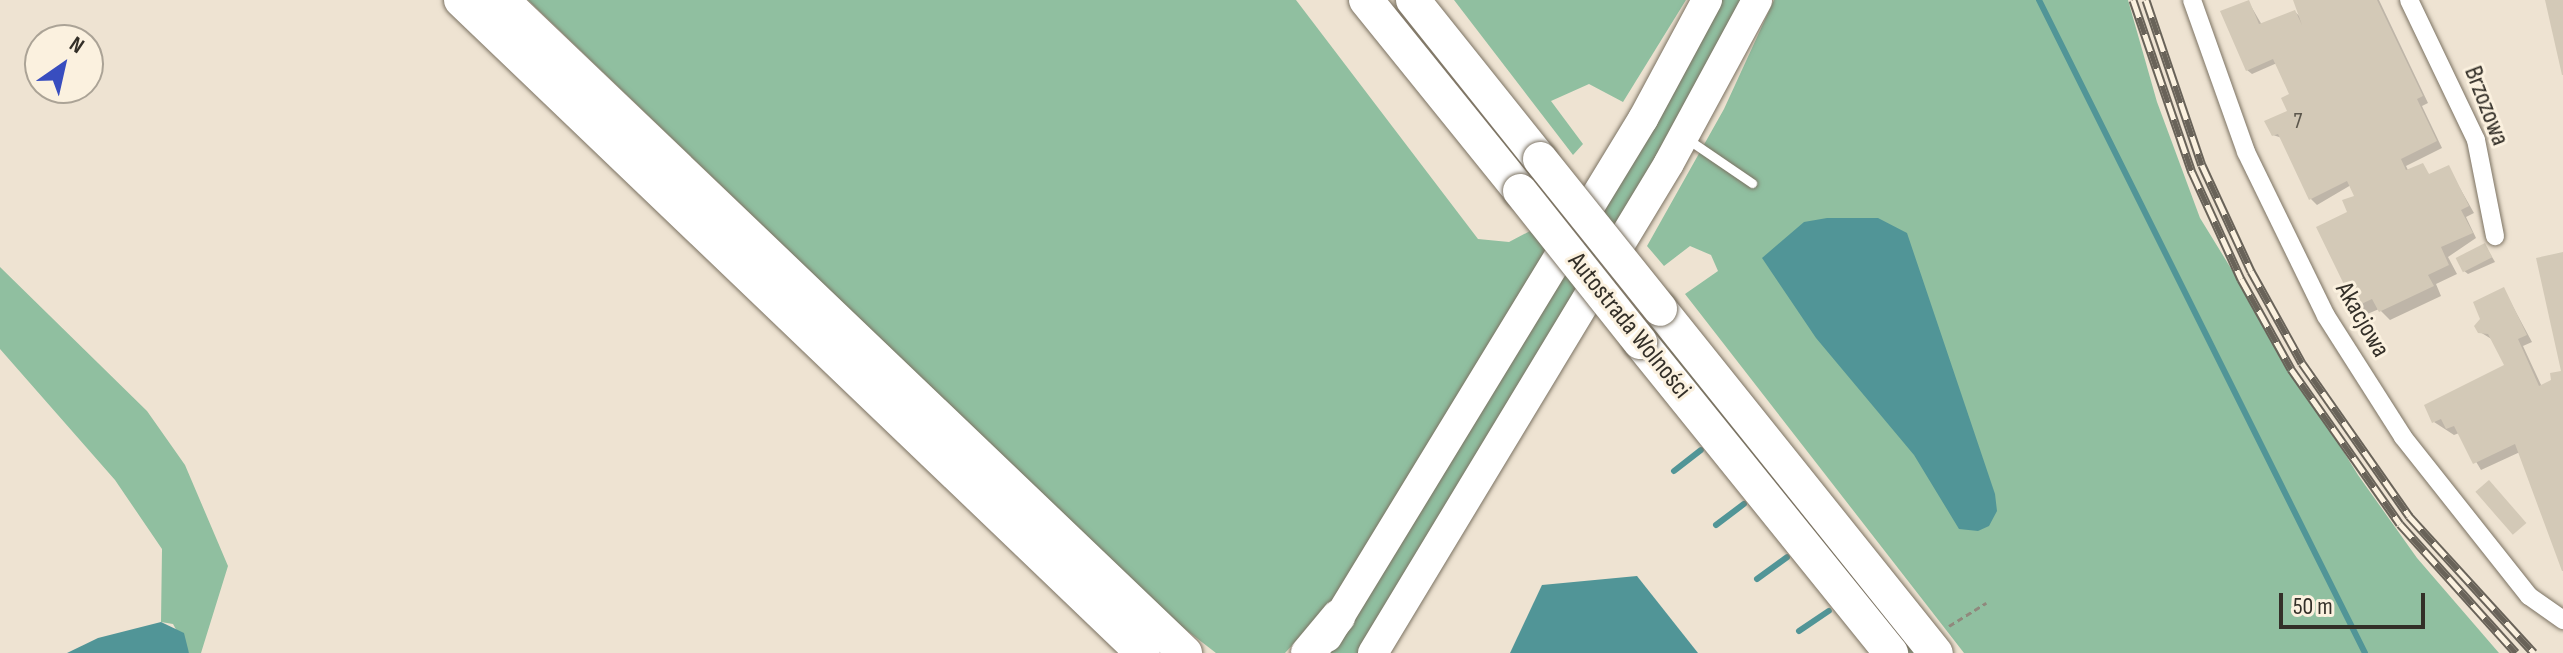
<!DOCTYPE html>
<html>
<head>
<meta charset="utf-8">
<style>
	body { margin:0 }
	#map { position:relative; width:2563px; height:653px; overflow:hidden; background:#eee3d2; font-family:"Sofia Sans Condensed",sans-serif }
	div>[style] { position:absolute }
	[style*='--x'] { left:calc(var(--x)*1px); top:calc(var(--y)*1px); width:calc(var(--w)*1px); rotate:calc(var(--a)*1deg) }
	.green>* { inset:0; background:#90bfa0 }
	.water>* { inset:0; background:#519597 }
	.shadow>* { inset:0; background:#0003 }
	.stream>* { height:6px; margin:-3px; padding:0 3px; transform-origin:3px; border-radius:3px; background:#519597 }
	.building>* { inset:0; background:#d3c9b7; transform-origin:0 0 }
	.path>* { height:3px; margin-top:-1.5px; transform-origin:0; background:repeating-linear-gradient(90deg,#90897d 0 6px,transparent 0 10px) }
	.roads { filter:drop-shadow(0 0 2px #7b7262) drop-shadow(0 0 2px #7b7262) }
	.service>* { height:9px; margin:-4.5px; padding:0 4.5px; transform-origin:4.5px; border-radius:4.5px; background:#fff }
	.minor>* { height:18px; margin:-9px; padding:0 9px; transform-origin:9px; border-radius:9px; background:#fff }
	.primary>* { height:30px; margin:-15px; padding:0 15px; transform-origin:15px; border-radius:15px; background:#fff }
	.motorway>* { height:34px; margin:-17px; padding:0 17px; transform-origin:17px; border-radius:17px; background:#fff }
	.rail>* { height:9px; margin-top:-4.5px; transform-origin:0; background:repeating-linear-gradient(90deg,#fbf1df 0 18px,#696359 0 36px); box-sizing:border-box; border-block:2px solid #696359 }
	.bridges { filter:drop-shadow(0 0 2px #7b7262) drop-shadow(0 0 2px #7b7262) }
	.motorway-bridge>* { height:34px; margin:-17px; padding:0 17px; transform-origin:17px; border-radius:17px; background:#fff }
	span { translate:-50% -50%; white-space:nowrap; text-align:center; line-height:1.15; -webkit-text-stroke:6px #fbf1df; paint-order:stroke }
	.number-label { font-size:22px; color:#5b564c }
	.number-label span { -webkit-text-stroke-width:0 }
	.street-label { font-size:26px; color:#332f28 }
	.north { position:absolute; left:24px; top:24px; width:80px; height:80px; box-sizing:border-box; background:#fbf1df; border:2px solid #aba396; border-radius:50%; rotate:34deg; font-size:22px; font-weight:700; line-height:32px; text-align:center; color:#332f28 }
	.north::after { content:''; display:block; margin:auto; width:28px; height:36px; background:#384dbf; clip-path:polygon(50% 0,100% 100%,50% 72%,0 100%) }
	.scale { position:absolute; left:2279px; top:593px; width:146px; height:36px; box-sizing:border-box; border:4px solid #332f28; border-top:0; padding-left:10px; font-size:24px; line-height:28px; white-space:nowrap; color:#332f28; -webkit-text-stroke:6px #fbf1df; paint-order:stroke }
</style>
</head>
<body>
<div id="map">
	<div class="green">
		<div style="clip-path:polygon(528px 0,1296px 0,1478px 239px,1509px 242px,1530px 231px,1546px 249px,1445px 424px,1329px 605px,1285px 653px,1216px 653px,1172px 619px)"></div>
		<div style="clip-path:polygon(1454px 0,1686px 0,1623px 102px,1589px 84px,1551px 101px,1583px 144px,1573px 155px)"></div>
		<div style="clip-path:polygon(1716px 0,1749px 0,1364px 653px,1327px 653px)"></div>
		<div style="clip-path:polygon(1774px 0,2128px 0,2157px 102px,2200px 218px,2358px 475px,2417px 558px,2499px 653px,1964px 653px,1685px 294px,1718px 271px,1711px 255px,1690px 246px,1664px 266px,1647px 246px,1724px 109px)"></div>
		<div style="clip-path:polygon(0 267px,147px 411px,185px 465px,228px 566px,201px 653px,189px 653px,173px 624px,161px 622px,162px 549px,115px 480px,0 349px)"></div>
		<div style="clip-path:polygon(1653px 321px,1920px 653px,1907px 653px,1648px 329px)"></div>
	</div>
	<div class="water">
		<div style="clip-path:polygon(1827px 218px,1878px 218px,1907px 233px,1995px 494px,1997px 511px,1989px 526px,1978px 531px,1959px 529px,1914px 455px,1816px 338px,1762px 258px,1804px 222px)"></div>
		<div style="clip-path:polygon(1637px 576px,1698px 653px,1510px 653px,1542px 585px)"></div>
		<div style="clip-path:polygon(161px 622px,184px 633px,189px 653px,67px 653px,98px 638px)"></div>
	</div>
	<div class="shadow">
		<div style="clip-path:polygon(2295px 0,2379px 0,2428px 103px,2422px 106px,2442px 148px,2406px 166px,2409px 172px,2422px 165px,2430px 176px,2448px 167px,2474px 213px,2466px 217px,2476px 238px,2448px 257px,2457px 274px,2436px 284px,2441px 296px,2390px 320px,2379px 309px,2365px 315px,2356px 306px,2350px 213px,2356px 196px,2351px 185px,2317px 205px,2311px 199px,2282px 138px,2273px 135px,2292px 119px,2292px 95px,2277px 63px,2252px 74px,2247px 70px,2248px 1px,2262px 25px,2295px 12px,2305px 21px)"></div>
		<div style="clip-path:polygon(2485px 245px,2495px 262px,2468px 274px,2463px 270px)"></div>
		<div style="clip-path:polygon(2504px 290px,2532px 342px,2523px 346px,2542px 387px,2563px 372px,2563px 569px,2520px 452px,2481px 470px,2459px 433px,2454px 435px,2434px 422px,2506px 366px,2493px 340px,2480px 332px)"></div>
	</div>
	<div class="stream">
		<div style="--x:2039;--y:0;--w:730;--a:63.47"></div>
		<div style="--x:1674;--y:471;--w:34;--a:-38"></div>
		<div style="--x:1716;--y:525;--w:35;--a:-37"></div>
		<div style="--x:1757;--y:579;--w:37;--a:-36"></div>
		<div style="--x:1799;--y:631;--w:36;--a:-34"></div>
	</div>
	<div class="building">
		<div style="clip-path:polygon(2249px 0,2259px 24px,2295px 10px,2302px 25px,2293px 0,2377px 0,2423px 96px,2417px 99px,2437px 141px,2401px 159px,2406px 170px,2423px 163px,2429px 174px,2449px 165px,2469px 206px,2461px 210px,2473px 233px,2441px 247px,2449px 265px,2428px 275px,2434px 286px,2379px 312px,2372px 299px,2355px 307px,2316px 227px,2347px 212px,2342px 200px,2354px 196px,2347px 181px,2309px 200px,2278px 134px,2272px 136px,2264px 121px,2287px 111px,2281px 98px,2289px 94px,2273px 59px,2246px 71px,2220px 11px)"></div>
		<div style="clip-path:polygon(2545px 0,2563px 0,2563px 75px,2562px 75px)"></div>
		<div style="left:2485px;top:243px;width:16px;height:33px;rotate:63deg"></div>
		<div style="clip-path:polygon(2563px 252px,2563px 571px,2562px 571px,2515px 444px,2473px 464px,2454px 426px,2446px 429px,2441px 419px,2432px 423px,2424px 405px,2504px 365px,2488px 334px,2478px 333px,2474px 326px,2480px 319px,2473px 302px,2504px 287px,2527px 335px,2518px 339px,2539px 386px,2551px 380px,2550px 373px,2561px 371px,2536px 258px)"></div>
		<div style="left:2489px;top:480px;width:57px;height:18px;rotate:49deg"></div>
	</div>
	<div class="path">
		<div style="--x:1949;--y:626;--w:44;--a:-31.9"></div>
	</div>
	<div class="roads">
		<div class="service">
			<div style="--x:1686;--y:138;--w:80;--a:34.3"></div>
		</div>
		<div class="minor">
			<div style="--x:2192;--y:0;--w:161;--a:70.4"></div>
			<div style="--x:2246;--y:152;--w:182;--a:64"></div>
			<div style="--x:2326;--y:316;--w:143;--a:57.5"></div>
			<div style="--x:2403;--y:437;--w:203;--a:51.6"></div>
			<div style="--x:2529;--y:596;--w:42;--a:35.2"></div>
			<div style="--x:2409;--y:0;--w:155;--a:64.4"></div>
			<div style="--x:2476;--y:140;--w:98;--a:78.8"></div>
		</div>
		<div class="primary">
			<div style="--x:1327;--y:637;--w:607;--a:-58.62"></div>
			<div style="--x:1643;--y:119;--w:135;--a:-61.7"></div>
			<div style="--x:1373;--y:653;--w:572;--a:-58.86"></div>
			<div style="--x:1669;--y:163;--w:185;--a:-61.6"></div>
		</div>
		<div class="motorway">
			<div style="--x:461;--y:0;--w:944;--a:43.76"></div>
			<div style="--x:502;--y:0;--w:945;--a:43.71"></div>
			<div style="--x:1366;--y:0;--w:245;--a:51.1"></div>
			<div style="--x:1413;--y:0;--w:203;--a:51.4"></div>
			<div style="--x:1660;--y:309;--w:441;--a:51.3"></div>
			<div style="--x:1640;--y:342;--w:400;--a:51.1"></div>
			<div style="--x:1308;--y:653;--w:47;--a:-50.2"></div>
		</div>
	</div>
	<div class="rail">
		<div style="--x:2133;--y:0;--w:182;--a:71.1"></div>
		<div style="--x:2192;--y:172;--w:118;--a:65.4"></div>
		<div style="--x:2241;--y:279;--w:103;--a:60.9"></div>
		<div style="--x:2291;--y:369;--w:189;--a:54.9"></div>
		<div style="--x:2400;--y:524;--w:173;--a:48"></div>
		<div style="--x:2146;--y:0;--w:174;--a:71.3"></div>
		<div style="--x:2202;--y:165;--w:117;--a:65.2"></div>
		<div style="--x:2251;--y:271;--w:105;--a:61"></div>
		<div style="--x:2302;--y:363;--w:187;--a:55"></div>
		<div style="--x:2409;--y:516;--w:185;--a:47.6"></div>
	</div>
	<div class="bridges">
		<div class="motorway-bridge">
			<div style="--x:1540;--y:159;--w:192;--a:51.3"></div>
			<div style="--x:1520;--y:191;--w:193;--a:51.5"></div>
		</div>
	</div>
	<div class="number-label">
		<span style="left:2298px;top:122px">7</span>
	</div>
	<div class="street-label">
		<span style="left:2486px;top:106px;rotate:69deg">Brzozowa</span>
		<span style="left:2362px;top:320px;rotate:60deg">Akacjowa</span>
		<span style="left:1629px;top:326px;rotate:51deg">Autostrada Wolności</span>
	</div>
	<div class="north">N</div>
	<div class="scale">50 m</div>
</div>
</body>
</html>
